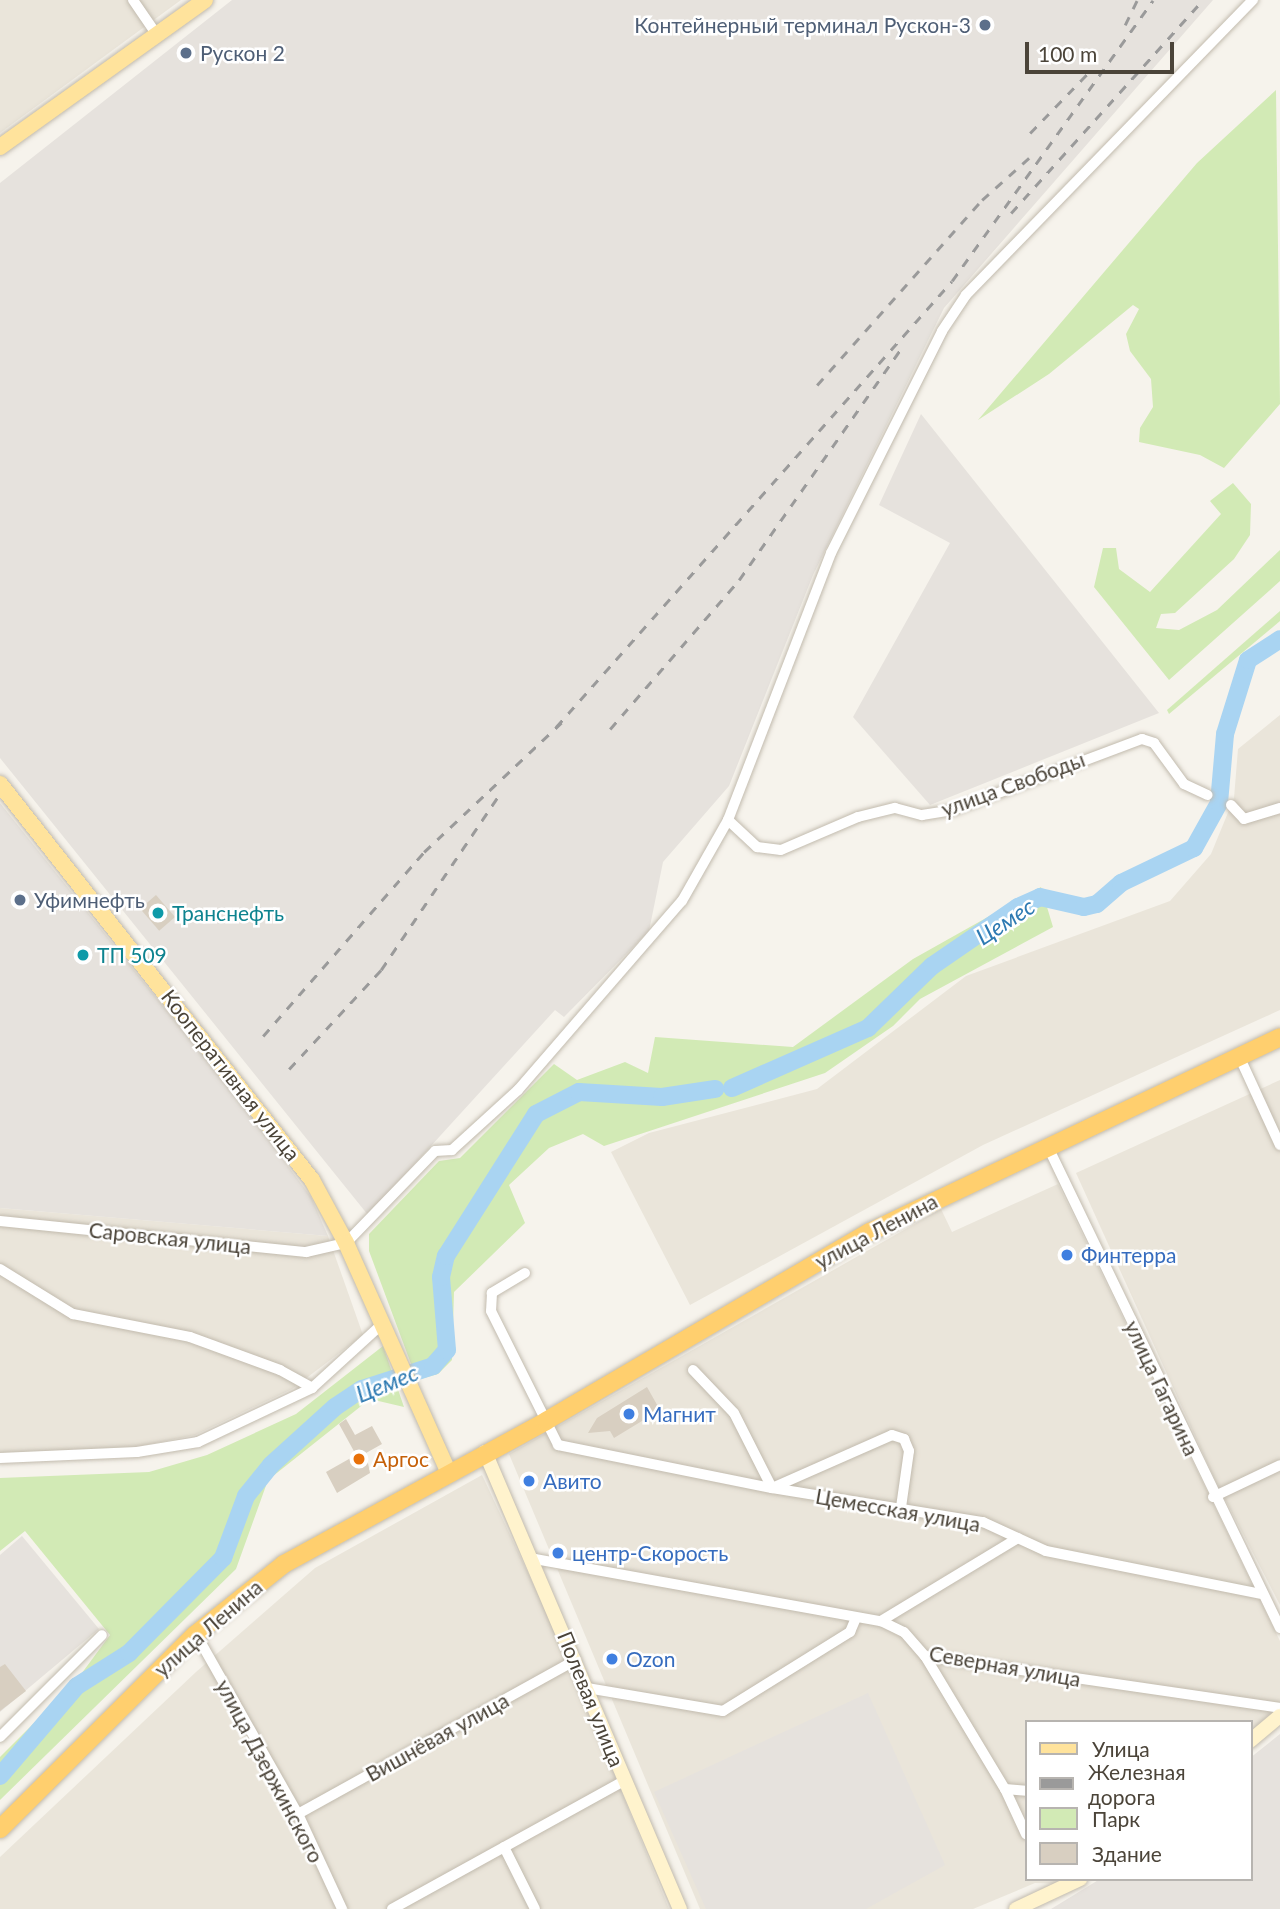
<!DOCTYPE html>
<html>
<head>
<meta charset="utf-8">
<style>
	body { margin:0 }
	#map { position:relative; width:1280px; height:1909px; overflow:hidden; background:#f6f3ec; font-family:Lato,sans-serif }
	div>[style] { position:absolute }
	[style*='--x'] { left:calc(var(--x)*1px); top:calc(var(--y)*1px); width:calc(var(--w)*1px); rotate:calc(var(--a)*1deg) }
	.residential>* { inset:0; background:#eae5da }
	.industrial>* { inset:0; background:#e6e2dd }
	.green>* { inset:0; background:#d2eab5 }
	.river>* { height:18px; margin:-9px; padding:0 9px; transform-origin:9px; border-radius:9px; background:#a9d4f2 }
	.building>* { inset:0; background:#d8cfc1; transform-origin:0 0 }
	.roads { filter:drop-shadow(0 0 2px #c2bbae) drop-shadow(0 0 2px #c2bbae) }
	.street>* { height:10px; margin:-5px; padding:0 5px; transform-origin:5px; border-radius:5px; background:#fff }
	.secondary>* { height:14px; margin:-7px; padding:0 7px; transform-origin:7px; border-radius:7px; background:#fff3cd }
	.primary>* { height:16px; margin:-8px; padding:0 8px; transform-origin:8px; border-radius:8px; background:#ffe39c }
	.highway>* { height:18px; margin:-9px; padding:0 9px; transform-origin:9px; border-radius:9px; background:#ffcf6e }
	.rail>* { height:2.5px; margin-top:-1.25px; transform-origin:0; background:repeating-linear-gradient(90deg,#9a9a9a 0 9px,transparent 0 18px) }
	.dots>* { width:19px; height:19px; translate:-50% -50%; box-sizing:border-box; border:4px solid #fff; border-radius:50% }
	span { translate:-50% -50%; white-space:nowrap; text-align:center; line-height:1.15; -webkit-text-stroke:5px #fff; paint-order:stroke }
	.service-label { font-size:21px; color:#4e5e75 }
	.right { translate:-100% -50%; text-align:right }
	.left { translate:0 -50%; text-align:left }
	.street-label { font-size:21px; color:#4b4439 }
	.culture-label { font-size:21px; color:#0d838f }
	.shop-label { font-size:21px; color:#366cbe }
	.food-label { font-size:21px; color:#c56008 }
	.water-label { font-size:23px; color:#2e7ab2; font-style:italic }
	.legend { position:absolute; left:1025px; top:1720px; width:228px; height:161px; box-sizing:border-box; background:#fff; border:2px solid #b7b4b0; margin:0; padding:9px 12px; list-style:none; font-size:21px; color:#4b4439 }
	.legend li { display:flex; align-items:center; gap:14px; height:35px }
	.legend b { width:35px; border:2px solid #b7b4b0 }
	.scale { position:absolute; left:1025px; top:42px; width:149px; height:32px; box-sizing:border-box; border:4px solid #4b4439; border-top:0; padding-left:9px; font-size:21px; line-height:24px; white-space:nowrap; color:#4b4439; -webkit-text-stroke:5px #fff; paint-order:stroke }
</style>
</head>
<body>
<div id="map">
	<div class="residential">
		<div style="clip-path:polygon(0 0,181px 0,0 133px)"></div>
		<div style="clip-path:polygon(1280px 715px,1280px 1010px,983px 1145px,690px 1305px,611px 1152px,649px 1133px,817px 1089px,966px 976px,1170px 901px,1211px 854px,1234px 798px,1238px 749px)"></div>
		<div style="clip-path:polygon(1280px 1080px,1280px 1605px,1215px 1480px,1076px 1173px)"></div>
		<div style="clip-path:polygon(1058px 1184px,1280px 1641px,1280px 1706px,1250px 1732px,1250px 1722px,1026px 1722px,1026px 1879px,1070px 1879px,1062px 1884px,1035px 1883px,973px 1909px,700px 1909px,509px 1454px,941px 1209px,952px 1232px)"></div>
		<div style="clip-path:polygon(0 1208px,328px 1236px,363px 1335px,292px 1389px,195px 1435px,131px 1448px,0 1453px)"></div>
		<div style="clip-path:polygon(482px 1475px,565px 1652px,669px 1909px,0 1909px,0 1857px,196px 1672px,315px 1568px)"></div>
	</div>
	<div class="industrial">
		<div style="clip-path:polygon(232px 0,1213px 0,944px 308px,813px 575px,729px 786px,663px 862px,649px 931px,564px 1017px,555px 1010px,368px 1215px,0 758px,0 183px)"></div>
		<div style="clip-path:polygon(921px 414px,1159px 713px,930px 805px,853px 717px,950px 543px,879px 505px)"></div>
		<div style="clip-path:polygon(0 803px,239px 1101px,311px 1197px,328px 1236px,0 1208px)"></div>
		<div style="clip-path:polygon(22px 1536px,99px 1629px,0 1712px,0 1555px)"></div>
		<div style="clip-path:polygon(868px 1693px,945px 1865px,866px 1909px,706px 1909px,654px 1792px)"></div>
		<div style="clip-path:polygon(1280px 1734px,1280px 1909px,1051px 1909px,1100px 1879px,1250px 1879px,1250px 1758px)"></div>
	</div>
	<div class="green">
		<div style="clip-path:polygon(1276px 90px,1280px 404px,1224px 468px,1200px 455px,1139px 442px,1140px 428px,1153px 407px,1151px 379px,1130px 351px,1126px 334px,1139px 309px,1133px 305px,1049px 374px,978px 420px,1197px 163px)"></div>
		<div style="clip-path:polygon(1233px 483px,1251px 504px,1250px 535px,1234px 559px,1175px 613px,1161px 614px,1156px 628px,1179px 630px,1217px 610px,1280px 550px,1280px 581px,1169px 680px,1094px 587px,1103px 548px,1116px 548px,1119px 569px,1150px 592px,1221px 514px,1210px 501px)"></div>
		<div style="clip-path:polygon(1280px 611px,1280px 621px,1169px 714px,1167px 710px)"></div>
		<div style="clip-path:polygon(1041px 887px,1053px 927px,920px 999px,893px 1026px,825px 1073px,604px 1146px,583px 1134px,549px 1148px,509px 1185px,525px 1223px,454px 1292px,452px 1360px,438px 1374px,417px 1380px,369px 1251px,369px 1234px,439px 1161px,460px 1158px,554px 1064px,577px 1080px,625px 1062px,648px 1073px,655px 1037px,793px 1047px,913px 959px)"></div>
		<div style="clip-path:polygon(383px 1346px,404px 1407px,370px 1399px,268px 1480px,236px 1569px,0 1800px,0 1757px,76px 1681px,110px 1635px,25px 1531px,0 1551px,0 1478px,149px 1472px,207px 1455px,296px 1414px)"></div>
	</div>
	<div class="river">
		<div style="--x:732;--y:1088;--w:149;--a:-23.8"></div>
		<div style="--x:868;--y:1028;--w:89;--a:-44.1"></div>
		<div style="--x:932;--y:966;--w:104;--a:-34.5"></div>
		<div style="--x:1018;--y:907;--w:24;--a:-24"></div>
		<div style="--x:1040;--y:897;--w:45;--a:12.8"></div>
		<div style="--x:1084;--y:907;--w:13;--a:-13"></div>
		<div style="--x:1097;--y:904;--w:32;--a:-41"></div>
		<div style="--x:1121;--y:883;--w:81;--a:-25.6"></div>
		<div style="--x:1194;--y:848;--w:51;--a:-60.9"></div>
		<div style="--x:1219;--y:803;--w:69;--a:-85"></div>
		<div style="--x:1225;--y:734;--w:77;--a:-72.7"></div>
		<div style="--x:1248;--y:660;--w:38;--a:-33"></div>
		<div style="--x:0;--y:1776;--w:118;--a:-49.5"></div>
		<div style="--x:77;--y:1686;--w:62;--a:-32.4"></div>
		<div style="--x:129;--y:1653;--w:134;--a:-45.3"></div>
		<div style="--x:223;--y:1558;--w:66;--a:-69.6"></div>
		<div style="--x:246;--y:1496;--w:40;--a:-51"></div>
		<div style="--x:271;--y:1465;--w:86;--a:-42.2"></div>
		<div style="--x:335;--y:1407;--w:32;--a:-34"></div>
		<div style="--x:362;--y:1389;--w:75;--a:-17.9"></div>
		<div style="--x:433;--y:1366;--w:21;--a:-49"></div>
		<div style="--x:447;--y:1350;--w:73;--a:-94.7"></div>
		<div style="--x:441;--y:1277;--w:22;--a:-77"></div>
		<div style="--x:446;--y:1256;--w:168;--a:-57.6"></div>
		<div style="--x:536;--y:1114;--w:48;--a:-27.1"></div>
		<div style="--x:579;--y:1092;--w:83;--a:3.4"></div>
		<div style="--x:662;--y:1097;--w:54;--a:-8.6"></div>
	</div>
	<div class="building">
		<div style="left:156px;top:895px;width:29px;height:21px;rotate:49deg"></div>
		<div style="clip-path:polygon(647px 1387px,660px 1410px,614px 1438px,610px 1431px,588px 1433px,597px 1418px)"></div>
		<div style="clip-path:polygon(346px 1419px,355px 1435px,372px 1426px,382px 1444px,366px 1453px,370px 1473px,337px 1493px,326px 1472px,356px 1455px,339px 1424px)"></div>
		<div style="clip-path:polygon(5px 1664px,26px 1691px,0 1711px,0 1667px)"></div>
	</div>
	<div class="roads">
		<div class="street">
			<div style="--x:133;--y:0;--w:42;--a:55.6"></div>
			<div style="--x:1231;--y:805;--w:19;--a:47"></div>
			<div style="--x:1244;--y:819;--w:38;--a:-17"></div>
			<div style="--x:728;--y:820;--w:40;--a:43"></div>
			<div style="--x:757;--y:847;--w:24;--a:7"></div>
			<div style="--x:781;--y:850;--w:84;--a:-23.2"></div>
			<div style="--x:858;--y:817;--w:38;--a:-14"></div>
			<div style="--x:895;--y:808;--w:28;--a:15"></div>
			<div style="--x:922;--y:815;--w:31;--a:-9"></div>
			<div style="--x:953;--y:810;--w:202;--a:-20.6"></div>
			<div style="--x:1142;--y:739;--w:13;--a:18"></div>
			<div style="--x:1154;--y:743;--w:51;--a:53.8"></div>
			<div style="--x:1184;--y:784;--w:26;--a:25"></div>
			<div style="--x:1239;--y:1056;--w:98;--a:65.3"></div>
			<div style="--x:1048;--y:1147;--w:534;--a:64.25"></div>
			<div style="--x:0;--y:1221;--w:308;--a:5.8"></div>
			<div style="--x:306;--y:1252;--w:41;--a:-12.7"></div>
			<div style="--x:346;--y:1243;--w:128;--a:-45.9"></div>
			<div style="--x:435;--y:1151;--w:17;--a:-3"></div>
			<div style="--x:452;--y:1150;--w:89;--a:-42.3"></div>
			<div style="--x:518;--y:1090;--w:250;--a:-49.1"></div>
			<div style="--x:682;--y:901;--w:93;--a:-60.4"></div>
			<div style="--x:728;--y:820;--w:286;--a:-68.9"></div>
			<div style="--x:831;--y:553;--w:248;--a:-63.4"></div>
			<div style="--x:942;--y:331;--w:43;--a:-56.3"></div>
			<div style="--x:966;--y:295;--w:412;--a:-45.8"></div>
			<div style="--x:0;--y:1269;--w:86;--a:31.7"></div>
			<div style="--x:73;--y:1314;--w:119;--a:11.1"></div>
			<div style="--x:190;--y:1337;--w:96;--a:20.1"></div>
			<div style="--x:280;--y:1370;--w:37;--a:29"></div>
			<div style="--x:525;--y:1273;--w:39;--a:149"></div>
			<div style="--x:492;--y:1293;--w:18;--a:93"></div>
			<div style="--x:491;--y:1311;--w:150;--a:63.4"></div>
			<div style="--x:558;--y:1445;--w:218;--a:11.4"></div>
			<div style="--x:772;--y:1488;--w:214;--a:9.2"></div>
			<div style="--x:983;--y:1522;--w:69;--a:24.7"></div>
			<div style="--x:1046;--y:1551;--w:219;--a:11.3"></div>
			<div style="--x:693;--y:1370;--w:59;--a:46.4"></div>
			<div style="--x:734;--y:1413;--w:84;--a:63.1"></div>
			<div style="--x:772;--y:1488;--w:131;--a:-23.8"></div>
			<div style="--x:892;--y:1435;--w:13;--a:18"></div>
			<div style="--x:904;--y:1439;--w:13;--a:67"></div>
			<div style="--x:909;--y:1451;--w:57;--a:98.1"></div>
			<div style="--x:0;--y:1458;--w:137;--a:-2.5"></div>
			<div style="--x:137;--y:1452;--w:62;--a:-9.3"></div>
			<div style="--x:198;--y:1442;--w:126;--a:-25.3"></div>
			<div style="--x:312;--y:1388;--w:95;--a:-42.4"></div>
			<div style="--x:1213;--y:1497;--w:74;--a:-25.5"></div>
			<div style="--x:535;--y:1559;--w:352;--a:10.2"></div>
			<div style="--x:881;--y:1621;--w:25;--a:26"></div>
			<div style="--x:904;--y:1632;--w:32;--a:49"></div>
			<div style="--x:925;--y:1656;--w:359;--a:8.3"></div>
			<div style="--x:881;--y:1621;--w:160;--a:-31.2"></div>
			<div style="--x:196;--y:1634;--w:207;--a:60.5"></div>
			<div style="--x:298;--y:1814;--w:105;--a:65.1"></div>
			<div style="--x:925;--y:1656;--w:155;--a:59"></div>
			<div style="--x:1005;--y:1789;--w:50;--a:65"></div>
			<div style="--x:587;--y:1688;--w:138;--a:9.6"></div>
			<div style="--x:723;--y:1711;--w:150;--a:-31.9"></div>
			<div style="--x:850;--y:1632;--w:15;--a:-67"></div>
			<div style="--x:0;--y:1737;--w:144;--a:-45"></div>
			<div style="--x:1005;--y:1789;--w:21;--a:5"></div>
			<div style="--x:298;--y:1814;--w:318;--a:-29"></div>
			<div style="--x:504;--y:1847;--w:69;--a:63.4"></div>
			<div style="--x:392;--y:1909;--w:265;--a:-28.9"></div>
		</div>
		<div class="secondary">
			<div style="--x:485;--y:1452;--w:497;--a:66.9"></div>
			<div style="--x:1250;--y:1741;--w:39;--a:-40"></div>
			<div style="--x:1016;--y:1909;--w:71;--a:-25.1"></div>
		</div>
		<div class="primary">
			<div style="--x:0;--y:147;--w:252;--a:-35.6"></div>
			<div style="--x:0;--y:784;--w:504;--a:51.77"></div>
			<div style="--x:312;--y:1180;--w:72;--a:61.6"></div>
			<div style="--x:346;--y:1243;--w:250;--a:65.9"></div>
		</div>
		<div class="highway">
			<div style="--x:0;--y:1829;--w:276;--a:-44.9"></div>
			<div style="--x:196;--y:1634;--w:112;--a:-38.5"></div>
			<div style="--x:284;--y:1564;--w:298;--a:-28.6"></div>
			<div style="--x:546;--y:1421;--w:375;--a:-30.3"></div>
			<div style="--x:870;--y:1232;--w:454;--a:-25.4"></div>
		</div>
	</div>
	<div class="rail">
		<div style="--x:1125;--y:25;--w:28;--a:-64"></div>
		<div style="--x:1030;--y:133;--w:89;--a:-45.9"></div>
		<div style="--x:1011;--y:213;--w:287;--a:-48"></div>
		<div style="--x:817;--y:385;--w:248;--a:-48.3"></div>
		<div style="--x:982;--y:200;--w:66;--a:-41.9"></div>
		<div style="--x:556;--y:727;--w:596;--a:-48.4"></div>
		<div style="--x:952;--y:281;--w:345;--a:-54.4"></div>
		<div style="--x:610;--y:729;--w:197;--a:-49.1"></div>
		<div style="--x:739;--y:580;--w:286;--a:-55"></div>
		<div style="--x:263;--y:1036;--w:244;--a:-48.8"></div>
		<div style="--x:424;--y:852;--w:190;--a:-43.3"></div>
		<div style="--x:289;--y:1069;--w:135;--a:-47.1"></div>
		<div style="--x:381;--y:970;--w:215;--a:-56"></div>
	</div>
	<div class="dots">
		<div style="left:985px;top:25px;background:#5c6f8a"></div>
		<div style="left:186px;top:53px;background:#5c6f8a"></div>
		<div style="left:20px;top:900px;background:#5c6f8a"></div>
		<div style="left:158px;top:913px;background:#0f9aa8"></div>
		<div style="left:83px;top:955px;background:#0f9aa8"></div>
		<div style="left:1067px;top:1255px;background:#3f7fe0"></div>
		<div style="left:629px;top:1414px;background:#3f7fe0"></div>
		<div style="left:359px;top:1459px;background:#e8710a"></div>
		<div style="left:529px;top:1481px;background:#3f7fe0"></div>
		<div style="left:558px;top:1553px;background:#3f7fe0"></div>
		<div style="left:612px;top:1659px;background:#3f7fe0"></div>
	</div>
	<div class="service-label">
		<span class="right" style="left:971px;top:25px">Контейнерный терминал Рускон-3</span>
		<span class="left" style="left:200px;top:53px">Рускон 2</span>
		<span class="left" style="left:34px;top:900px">Уфимнефть</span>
	</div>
	<div class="street-label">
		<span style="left:1013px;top:784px;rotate:-20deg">улица Свободы</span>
		<span style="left:231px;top:1075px;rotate:52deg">Кооперативная улица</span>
		<span style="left:876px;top:1231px;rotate:-28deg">улица Ленина</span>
		<span style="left:170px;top:1238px;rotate:6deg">Саровская улица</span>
		<span style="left:1162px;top:1388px;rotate:65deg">улица Гагарина</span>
		<span style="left:898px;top:1510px;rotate:10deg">Цемесская улица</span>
		<span style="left:208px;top:1628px;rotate:-41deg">улица Ленина</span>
		<span style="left:1005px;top:1666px;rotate:10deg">Северная улица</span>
		<span style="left:591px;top:1699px;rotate:68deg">Полевая улица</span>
		<span style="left:437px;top:1737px;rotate:-29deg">Вишнёвая улица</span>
		<span style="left:270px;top:1771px;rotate:62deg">улица Дзержинского</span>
	</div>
	<div class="culture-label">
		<span class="left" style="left:172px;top:913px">Транснефть</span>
		<span class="left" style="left:97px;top:955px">ТП 509</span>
	</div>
	<div class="shop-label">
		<span class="left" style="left:1081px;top:1255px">Финтерра</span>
		<span class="left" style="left:643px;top:1414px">Магнит</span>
		<span class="left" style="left:543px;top:1481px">Авито</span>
		<span class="left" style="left:572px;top:1553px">центр-Скорость</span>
		<span class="left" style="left:626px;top:1659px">Ozon</span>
	</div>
	<div class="food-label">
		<span class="left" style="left:373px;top:1459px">Аргос</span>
	</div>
	<div class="water-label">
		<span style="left:1005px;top:921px;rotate:-33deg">Цемес</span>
		<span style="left:387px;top:1383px;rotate:-22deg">Цемес</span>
	</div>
	<ul class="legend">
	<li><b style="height:9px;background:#ffe39c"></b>Улица</li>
	<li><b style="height:9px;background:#9a9a9a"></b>Железная дорога</li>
	<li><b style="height:19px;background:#d2eab5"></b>Парк</li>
	<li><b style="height:19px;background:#d8cfc1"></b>Здание</li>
	</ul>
	<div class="scale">100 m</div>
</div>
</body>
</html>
